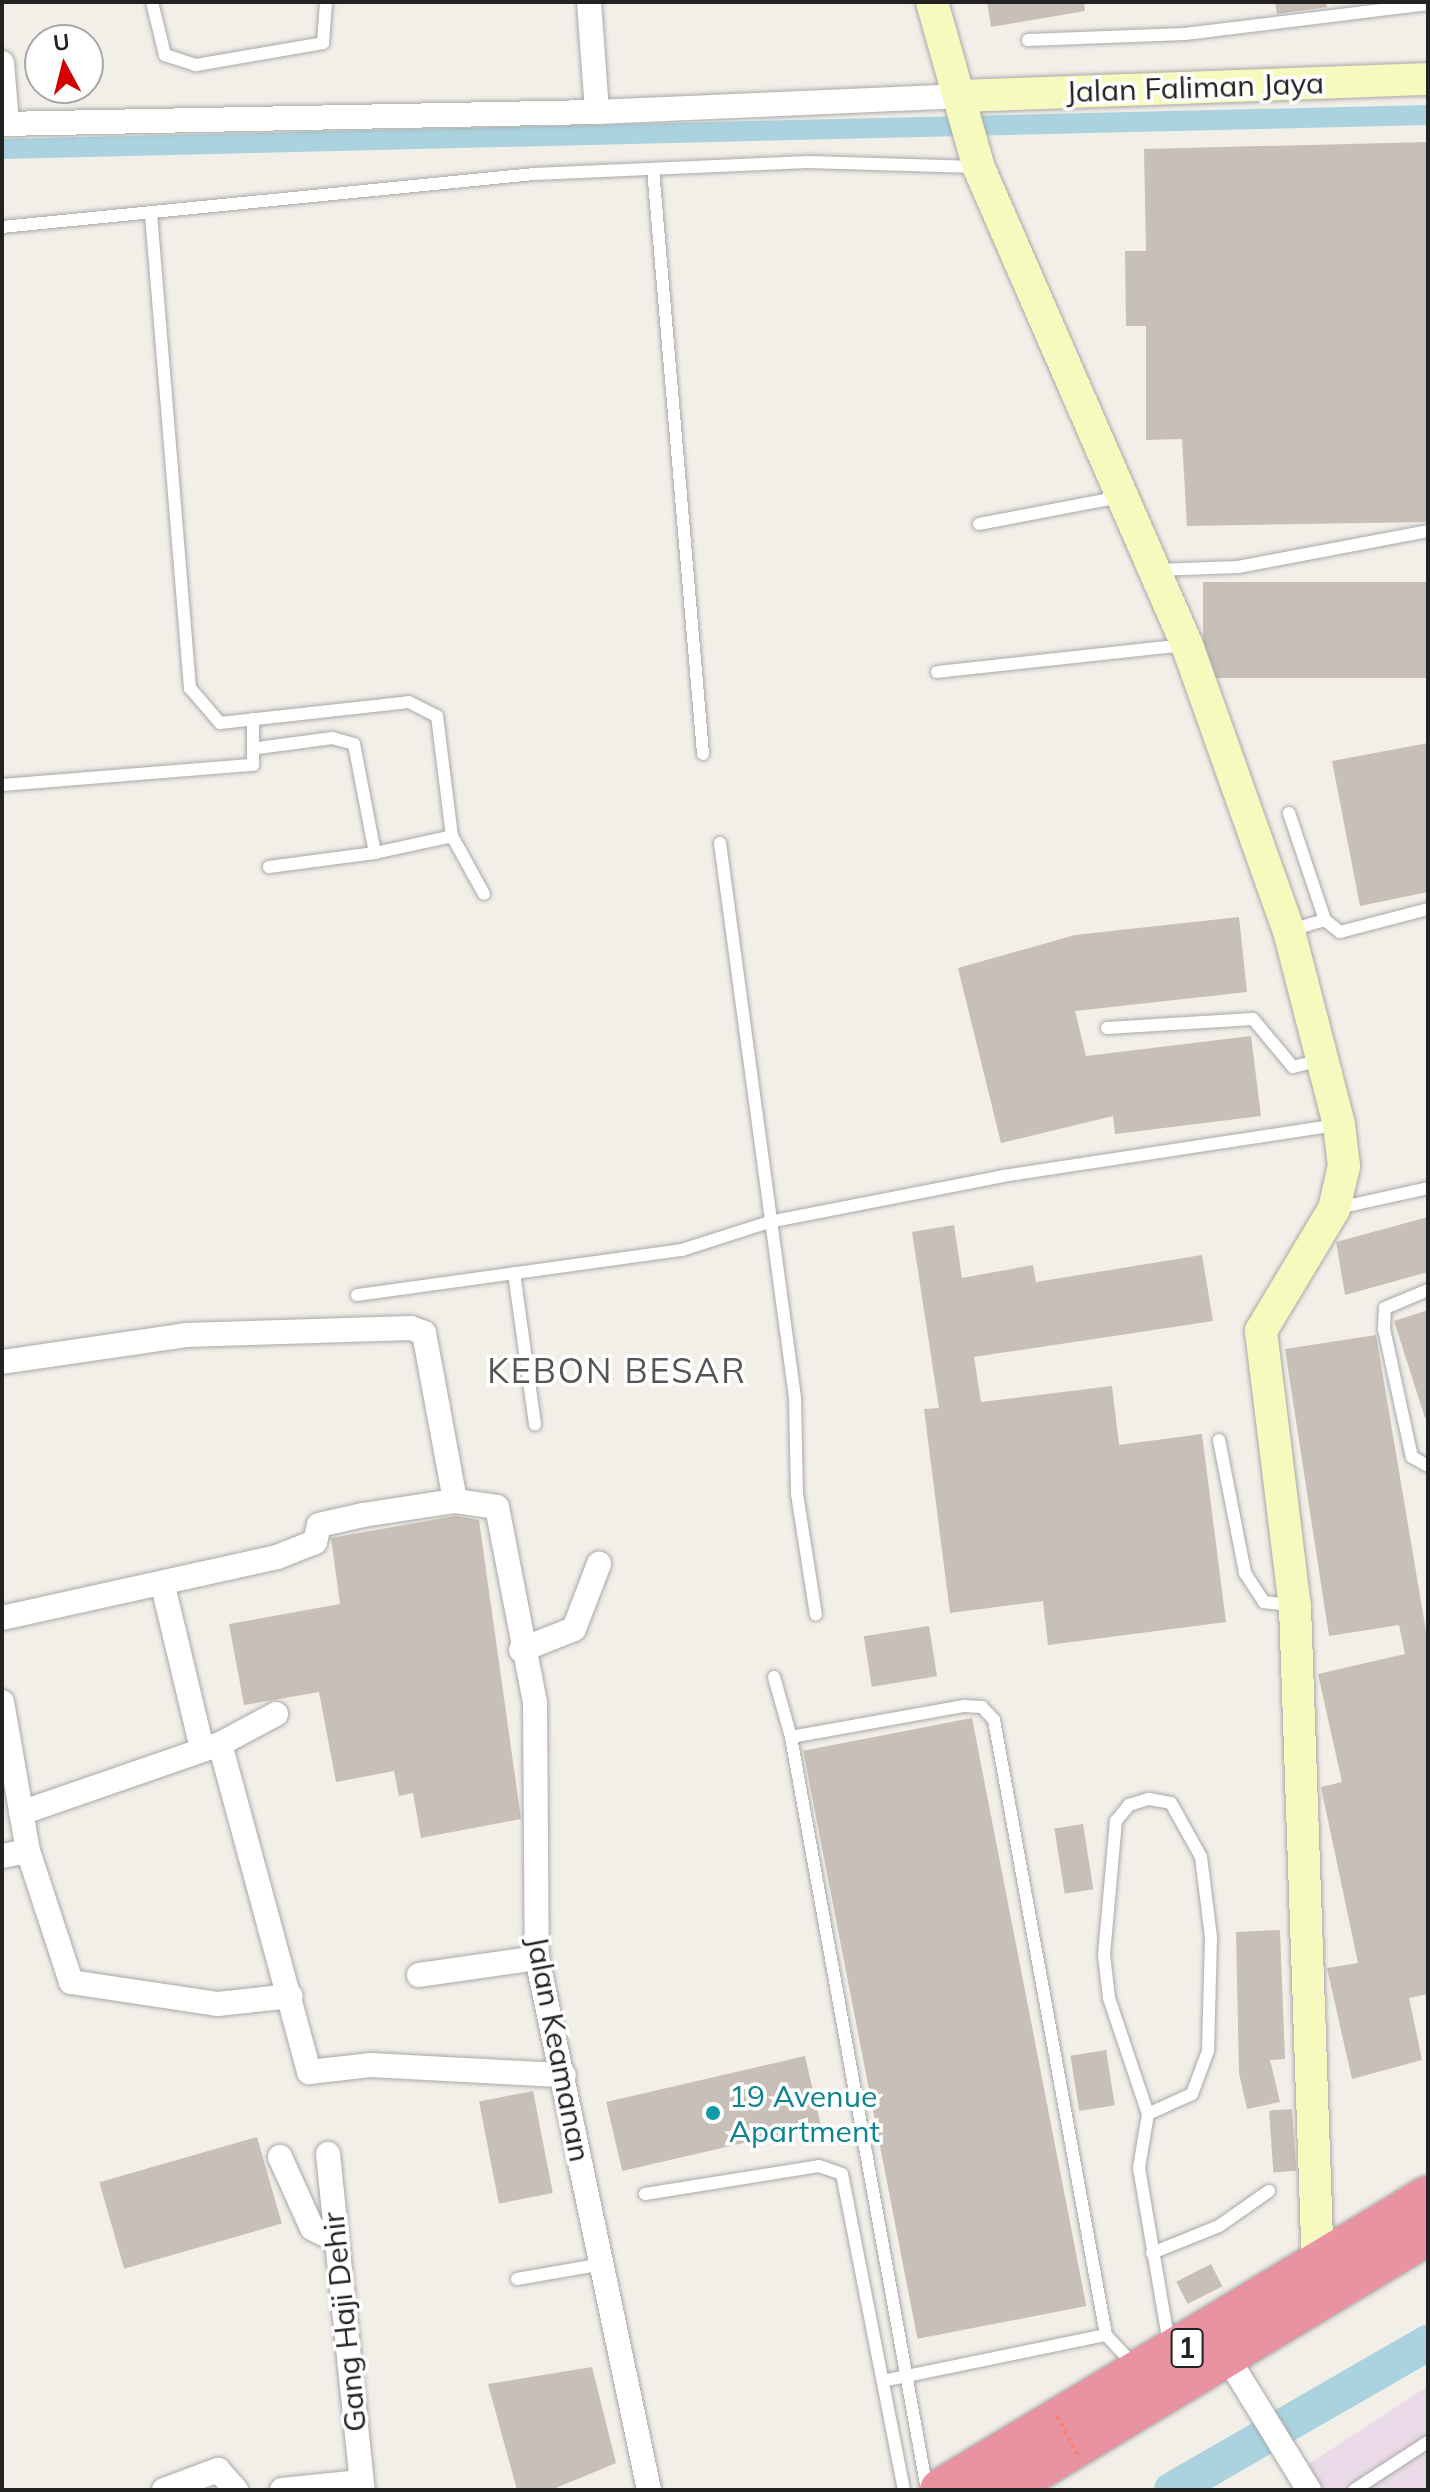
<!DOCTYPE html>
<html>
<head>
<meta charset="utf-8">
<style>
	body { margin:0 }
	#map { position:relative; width:1430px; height:2492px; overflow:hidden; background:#f2efe9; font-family:Mulish,sans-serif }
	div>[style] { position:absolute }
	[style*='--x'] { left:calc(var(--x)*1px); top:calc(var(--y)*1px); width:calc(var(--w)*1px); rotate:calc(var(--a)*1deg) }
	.industrial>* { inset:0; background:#ebdbe8 }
	.canal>* { height:20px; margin:-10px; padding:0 10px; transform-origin:10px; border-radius:10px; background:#aad3df }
	.river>* { height:36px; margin:-18px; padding:0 18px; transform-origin:18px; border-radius:18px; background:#aad3df }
	.building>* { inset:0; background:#c7bfb8; transform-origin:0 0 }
	.roads { filter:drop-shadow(0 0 2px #a9a9a9) drop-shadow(0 0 2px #a9a9a9) }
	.lane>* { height:12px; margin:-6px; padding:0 6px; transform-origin:6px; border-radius:6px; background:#fff }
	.street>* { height:24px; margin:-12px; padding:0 12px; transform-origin:12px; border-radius:12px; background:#fff }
	.secondary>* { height:32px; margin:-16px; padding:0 16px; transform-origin:16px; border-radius:16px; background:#f7fabf }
	.highway>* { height:42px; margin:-21px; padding:0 21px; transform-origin:21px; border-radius:21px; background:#e892a2 }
	.path-bridge>* { height:4px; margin-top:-2px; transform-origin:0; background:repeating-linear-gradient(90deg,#fa8072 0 4px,transparent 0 8px) }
	.dots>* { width:22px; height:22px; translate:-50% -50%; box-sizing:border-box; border:4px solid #fff; border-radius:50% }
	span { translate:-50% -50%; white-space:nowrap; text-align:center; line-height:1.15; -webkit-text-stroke:7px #fff; paint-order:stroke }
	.shield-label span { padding:2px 6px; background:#fff; border:2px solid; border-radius:6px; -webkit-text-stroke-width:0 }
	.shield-label { font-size:28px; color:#222; font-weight:700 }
	.street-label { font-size:30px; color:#222 }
	.culture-label { font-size:30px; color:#0d838f }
	.left { translate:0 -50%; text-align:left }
	.quarter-label { font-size:34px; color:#555; letter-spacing:2px }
	.frame { position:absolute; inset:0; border:4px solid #222; pointer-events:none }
	.north { position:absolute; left:24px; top:24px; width:80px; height:80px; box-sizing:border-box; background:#fff; border:2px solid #a7a7a7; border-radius:50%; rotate:353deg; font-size:22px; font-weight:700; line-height:32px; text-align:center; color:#222 }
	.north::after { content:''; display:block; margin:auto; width:28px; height:36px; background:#d40000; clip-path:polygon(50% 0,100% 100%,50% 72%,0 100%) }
</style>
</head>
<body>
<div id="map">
	<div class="industrial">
		<div style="clip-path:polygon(1428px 2386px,1428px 2490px,1319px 2490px,1304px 2467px)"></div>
	</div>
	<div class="canal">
		<div style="--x:2;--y:149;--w:1426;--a:-1.37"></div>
	</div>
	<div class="river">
		<div style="--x:1172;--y:2490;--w:295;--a:-29.9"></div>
	</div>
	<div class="building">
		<div style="clip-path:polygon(987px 2px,1084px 2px,1085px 11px,991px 27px)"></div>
		<div style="clip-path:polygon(1275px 2px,1326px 2px,1327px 7px,1277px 14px)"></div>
		<div style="clip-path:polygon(1428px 142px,1428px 522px,1187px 526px,1182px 439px,1146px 440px,1146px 326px,1126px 326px,1125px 251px,1146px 251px,1144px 149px)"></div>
		<div style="left:1428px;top:582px;width:96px;height:225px;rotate:90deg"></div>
		<div style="clip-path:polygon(1428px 743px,1428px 892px,1360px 906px,1332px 761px)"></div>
		<div style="clip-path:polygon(1239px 917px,1247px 992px,1075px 1011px,1086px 1056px,1251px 1036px,1261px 1116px,1115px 1134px,1113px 1116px,1001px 1143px,958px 968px,1075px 935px)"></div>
		<div style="clip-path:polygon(1428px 1217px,1428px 1272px,1345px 1295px,1336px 1242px)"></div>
		<div style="clip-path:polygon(954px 1225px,962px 1278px,1033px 1265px,1036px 1282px,1202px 1255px,1213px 1321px,974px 1357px,981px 1402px,1112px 1386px,1119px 1445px,1202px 1434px,1226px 1622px,1048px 1645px,1043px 1601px,950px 1613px,924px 1409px,939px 1408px,912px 1232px)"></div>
		<div style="clip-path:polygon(1428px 1310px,1428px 1417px,1425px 1418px,1394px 1321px)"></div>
		<div style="clip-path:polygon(1376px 1335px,1428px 1643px,1428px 1994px,1409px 1998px,1422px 2060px,1352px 2079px,1327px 1968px,1358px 1963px,1321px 1787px,1342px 1782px,1318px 1674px,1405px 1654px,1399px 1625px,1329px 1636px,1285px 1349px)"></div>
		<div style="clip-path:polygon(455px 1516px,479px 1520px,521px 1819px,421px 1838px,413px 1793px,399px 1796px,394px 1771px,336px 1782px,319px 1692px,244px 1705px,229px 1624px,340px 1604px,331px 1538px)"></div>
		<div style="left:929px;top:1626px;width:51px;height:66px;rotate:81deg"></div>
		<div style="left:972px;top:1718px;width:599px;height:172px;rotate:79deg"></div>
		<div style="left:1083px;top:1824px;width:66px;height:29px;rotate:81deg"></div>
		<div style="clip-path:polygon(1280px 1930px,1285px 2059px,1270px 2060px,1280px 2102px,1247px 2109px,1239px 2073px,1236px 1932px)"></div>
		<div style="left:1106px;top:2050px;width:56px;height:36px;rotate:81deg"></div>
		<div style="left:805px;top:2056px;width:71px;height:204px;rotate:77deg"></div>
		<div style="left:533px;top:2091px;width:104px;height:55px;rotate:79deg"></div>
		<div style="left:1292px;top:2109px;width:62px;height:23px;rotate:86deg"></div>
		<div style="left:257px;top:2137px;width:90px;height:164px;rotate:74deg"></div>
		<div style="left:1211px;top:2264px;width:25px;height:39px;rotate:63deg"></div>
		<div style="clip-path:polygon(592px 2367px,616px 2463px,551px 2490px,517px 2490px,488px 2384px)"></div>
	</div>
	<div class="roads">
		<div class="lane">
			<div style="--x:152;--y:2;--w:55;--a:76.2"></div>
			<div style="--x:165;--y:55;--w:33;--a:18"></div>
			<div style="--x:196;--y:65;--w:129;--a:-9.8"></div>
			<div style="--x:323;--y:43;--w:41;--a:-85.8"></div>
			<div style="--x:1028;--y:40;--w:157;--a:-2.2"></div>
			<div style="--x:1185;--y:34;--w:245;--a:-7"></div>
			<div style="--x:653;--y:169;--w:587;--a:85.11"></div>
			<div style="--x:151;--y:214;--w:476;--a:85.3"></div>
			<div style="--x:190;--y:688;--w:46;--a:49.4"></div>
			<div style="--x:220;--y:723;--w:190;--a:-6.3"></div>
			<div style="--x:409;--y:702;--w:31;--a:27"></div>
			<div style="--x:437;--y:716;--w:121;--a:82.9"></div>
			<div style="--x:452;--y:836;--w:66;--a:61.1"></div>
			<div style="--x:2;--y:227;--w:535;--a:-5.69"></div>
			<div style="--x:534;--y:174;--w:274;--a:-2.5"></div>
			<div style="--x:808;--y:162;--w:168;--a:1.7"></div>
			<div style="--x:979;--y:524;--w:145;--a:-10.8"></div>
			<div style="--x:1157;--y:570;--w:81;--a:-2.1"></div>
			<div style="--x:1238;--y:567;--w:193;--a:-10.7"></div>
			<div style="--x:937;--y:672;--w:248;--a:-6.2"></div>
			<div style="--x:258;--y:748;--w:75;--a:-7.7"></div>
			<div style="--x:332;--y:738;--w:23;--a:15"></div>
			<div style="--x:354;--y:744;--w:111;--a:79.1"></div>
			<div style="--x:375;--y:853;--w:107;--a:172.5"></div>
			<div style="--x:2;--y:785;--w:252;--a:-4.6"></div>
			<div style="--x:253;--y:765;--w:46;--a:-90"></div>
			<div style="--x:1289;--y:813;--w:113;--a:71.4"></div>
			<div style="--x:1325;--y:920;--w:35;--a:164"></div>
			<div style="--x:720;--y:843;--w:560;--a:82.3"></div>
			<div style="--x:795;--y:1398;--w:96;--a:88.8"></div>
			<div style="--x:797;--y:1494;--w:122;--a:81.1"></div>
			<div style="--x:375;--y:853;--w:79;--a:-12.4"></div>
			<div style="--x:1325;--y:920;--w:19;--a:39"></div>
			<div style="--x:1340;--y:932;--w:91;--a:-14.6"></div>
			<div style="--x:1107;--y:1028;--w:146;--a:-3.5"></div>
			<div style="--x:1253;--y:1019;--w:62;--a:50.2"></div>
			<div style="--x:1293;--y:1067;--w:29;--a:-14"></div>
			<div style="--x:1338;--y:1208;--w:92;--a:-12.5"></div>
			<div style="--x:514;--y:1273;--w:153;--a:82.1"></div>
			<div style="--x:1428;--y:1290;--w:47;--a:157.3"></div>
			<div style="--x:1385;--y:1308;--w:21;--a:93"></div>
			<div style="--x:1384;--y:1329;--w:131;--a:77.7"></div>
			<div style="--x:1412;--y:1457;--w:18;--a:29"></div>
			<div style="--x:357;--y:1295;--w:328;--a:-7.9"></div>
			<div style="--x:682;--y:1250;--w:91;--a:-17.8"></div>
			<div style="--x:769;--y:1222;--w:238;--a:-11.1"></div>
			<div style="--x:1003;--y:1176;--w:339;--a:-8.7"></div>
			<div style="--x:1219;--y:1440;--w:136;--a:78.9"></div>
			<div style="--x:1245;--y:1573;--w:35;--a:57"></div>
			<div style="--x:1264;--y:1602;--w:31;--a:7"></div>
			<div style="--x:774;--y:1677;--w:62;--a:74.2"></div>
			<div style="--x:791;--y:1737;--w:765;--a:79.76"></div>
			<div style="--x:791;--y:1737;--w:176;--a:-10.2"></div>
			<div style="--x:964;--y:1706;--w:18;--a:3"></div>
			<div style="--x:982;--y:1707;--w:18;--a:47"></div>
			<div style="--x:994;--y:1720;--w:625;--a:79.68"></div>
			<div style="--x:1148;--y:2114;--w:122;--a:-108.6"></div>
			<div style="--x:1109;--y:1998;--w:43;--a:-96.6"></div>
			<div style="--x:1104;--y:1955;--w:135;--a:-84.9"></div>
			<div style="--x:1116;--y:1821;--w:21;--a:-51"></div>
			<div style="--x:1129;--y:1805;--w:21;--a:-17"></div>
			<div style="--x:1149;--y:1799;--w:22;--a:10"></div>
			<div style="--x:1171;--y:1803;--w:62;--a:60.9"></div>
			<div style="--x:1201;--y:1857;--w:81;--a:82.9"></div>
			<div style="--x:1211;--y:1937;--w:114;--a:91.5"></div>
			<div style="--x:1208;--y:2051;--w:46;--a:110.4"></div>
			<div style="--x:1192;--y:2094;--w:48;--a:155.6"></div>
			<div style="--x:1148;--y:2114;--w:55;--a:99.5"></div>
			<div style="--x:1139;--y:2168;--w:179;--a:80.3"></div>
			<div style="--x:645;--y:2194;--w:176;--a:-9.1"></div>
			<div style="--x:819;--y:2166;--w:24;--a:19"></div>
			<div style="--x:842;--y:2174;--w:322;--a:78.9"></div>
			<div style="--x:1152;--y:2253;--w:72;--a:-21.9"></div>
			<div style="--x:1219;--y:2226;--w:61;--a:-35"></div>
			<div style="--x:517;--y:2279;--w:87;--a:-9.9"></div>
			<div style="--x:1106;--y:2335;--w:41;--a:47"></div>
			<div style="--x:883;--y:2381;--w:228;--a:-11.7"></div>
			<div style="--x:1354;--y:2490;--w:88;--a:-33"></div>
		</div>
		<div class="street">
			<div style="--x:589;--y:2;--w:110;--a:85.8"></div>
			<div style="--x:2;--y:63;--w:60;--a:85.2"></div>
			<div style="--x:2;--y:124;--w:595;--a:-1.16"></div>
			<div style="--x:597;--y:112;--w:366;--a:-2.5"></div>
			<div style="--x:2;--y:1362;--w:186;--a:-8.3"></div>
			<div style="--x:186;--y:1335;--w:225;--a:-1.8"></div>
			<div style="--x:411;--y:1328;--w:14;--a:21"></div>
			<div style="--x:424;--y:1333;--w:171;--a:79.5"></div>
			<div style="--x:163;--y:1586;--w:168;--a:76.5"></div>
			<div style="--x:2;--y:1618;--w:282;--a:-12.5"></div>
			<div style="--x:277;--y:1557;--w:41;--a:-21.5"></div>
			<div style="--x:315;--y:1542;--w:17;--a:-77"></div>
			<div style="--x:319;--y:1525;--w:45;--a:-12.8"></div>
			<div style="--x:363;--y:1515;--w:93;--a:-8.7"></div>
			<div style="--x:455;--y:1501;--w:42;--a:8.1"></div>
			<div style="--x:497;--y:1507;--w:200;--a:79"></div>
			<div style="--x:535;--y:1703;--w:255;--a:89.6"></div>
			<div style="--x:537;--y:1958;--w:544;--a:78.11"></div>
			<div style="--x:521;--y:1650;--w:57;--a:-21.6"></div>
			<div style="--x:574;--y:1629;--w:70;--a:-69"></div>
			<div style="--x:2;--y:1702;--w:151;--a:80.1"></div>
			<div style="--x:28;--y:1851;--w:138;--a:71.8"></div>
			<div style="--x:71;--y:1982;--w:149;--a:8.5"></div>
			<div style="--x:218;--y:2004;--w:73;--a:-6.3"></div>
			<div style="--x:276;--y:1714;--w:64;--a:151.8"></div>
			<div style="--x:220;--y:1744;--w:340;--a:74.8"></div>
			<div style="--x:309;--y:2072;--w:61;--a:-6.5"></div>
			<div style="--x:370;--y:2065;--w:194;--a:3"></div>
			<div style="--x:21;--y:1813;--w:211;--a:-19.1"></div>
			<div style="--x:2;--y:1856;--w:26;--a:-11"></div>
			<div style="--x:419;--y:1975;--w:119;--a:-8.2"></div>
			<div style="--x:328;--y:2154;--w:338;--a:84.1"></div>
			<div style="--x:280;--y:2157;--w:78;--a:65.7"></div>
			<div style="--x:312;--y:2228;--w:22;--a:27"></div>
			<div style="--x:1229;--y:2360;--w:153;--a:58.4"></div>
			<div style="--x:164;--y:2490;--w:58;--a:-20.3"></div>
			<div style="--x:218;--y:2470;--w:27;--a:48"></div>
			<div style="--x:282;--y:2490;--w:79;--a:-5.8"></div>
		</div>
		<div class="secondary">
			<div style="--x:932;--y:2;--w:173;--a:74.2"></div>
			<div style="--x:979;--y:168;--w:520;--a:66.44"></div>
			<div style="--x:1187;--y:645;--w:304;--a:70.4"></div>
			<div style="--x:1289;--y:931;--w:200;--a:75.5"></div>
			<div style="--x:1339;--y:1125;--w:41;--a:83"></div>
			<div style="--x:1344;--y:1166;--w:44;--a:103.1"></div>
			<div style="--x:1334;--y:1209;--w:142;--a:120.9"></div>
			<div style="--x:1261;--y:1331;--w:277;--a:83"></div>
			<div style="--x:1295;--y:1606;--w:662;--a:88.01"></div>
			<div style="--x:963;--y:96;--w:465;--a:-2.1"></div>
		</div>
		<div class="highway">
			<div style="--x:941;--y:2490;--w:568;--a:-31.03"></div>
			<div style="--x:1003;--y:2490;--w:496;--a:-31.1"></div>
		</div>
	</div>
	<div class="path-bridge">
		<div style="--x:1057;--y:2416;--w:47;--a:61.8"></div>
	</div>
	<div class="dots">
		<div style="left:713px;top:2113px;background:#0f9aa8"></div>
	</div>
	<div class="shield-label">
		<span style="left:1187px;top:2348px">1</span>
	</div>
	<div class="street-label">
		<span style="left:1195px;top:87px;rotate:-2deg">Jalan Faliman Jaya</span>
		<span style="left:559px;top:2049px;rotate:79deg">Jalan Keamanan</span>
		<span style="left:344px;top:2322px;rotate:-96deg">Gang Haji Dehir</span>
	</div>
	<div class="culture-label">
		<span class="left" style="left:729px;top:2113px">19 Avenue<br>Apartment</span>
	</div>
	<div class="quarter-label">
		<span style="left:617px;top:1371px">KEBON BESAR</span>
	</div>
	<div class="frame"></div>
	<div class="north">U</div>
</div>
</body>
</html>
